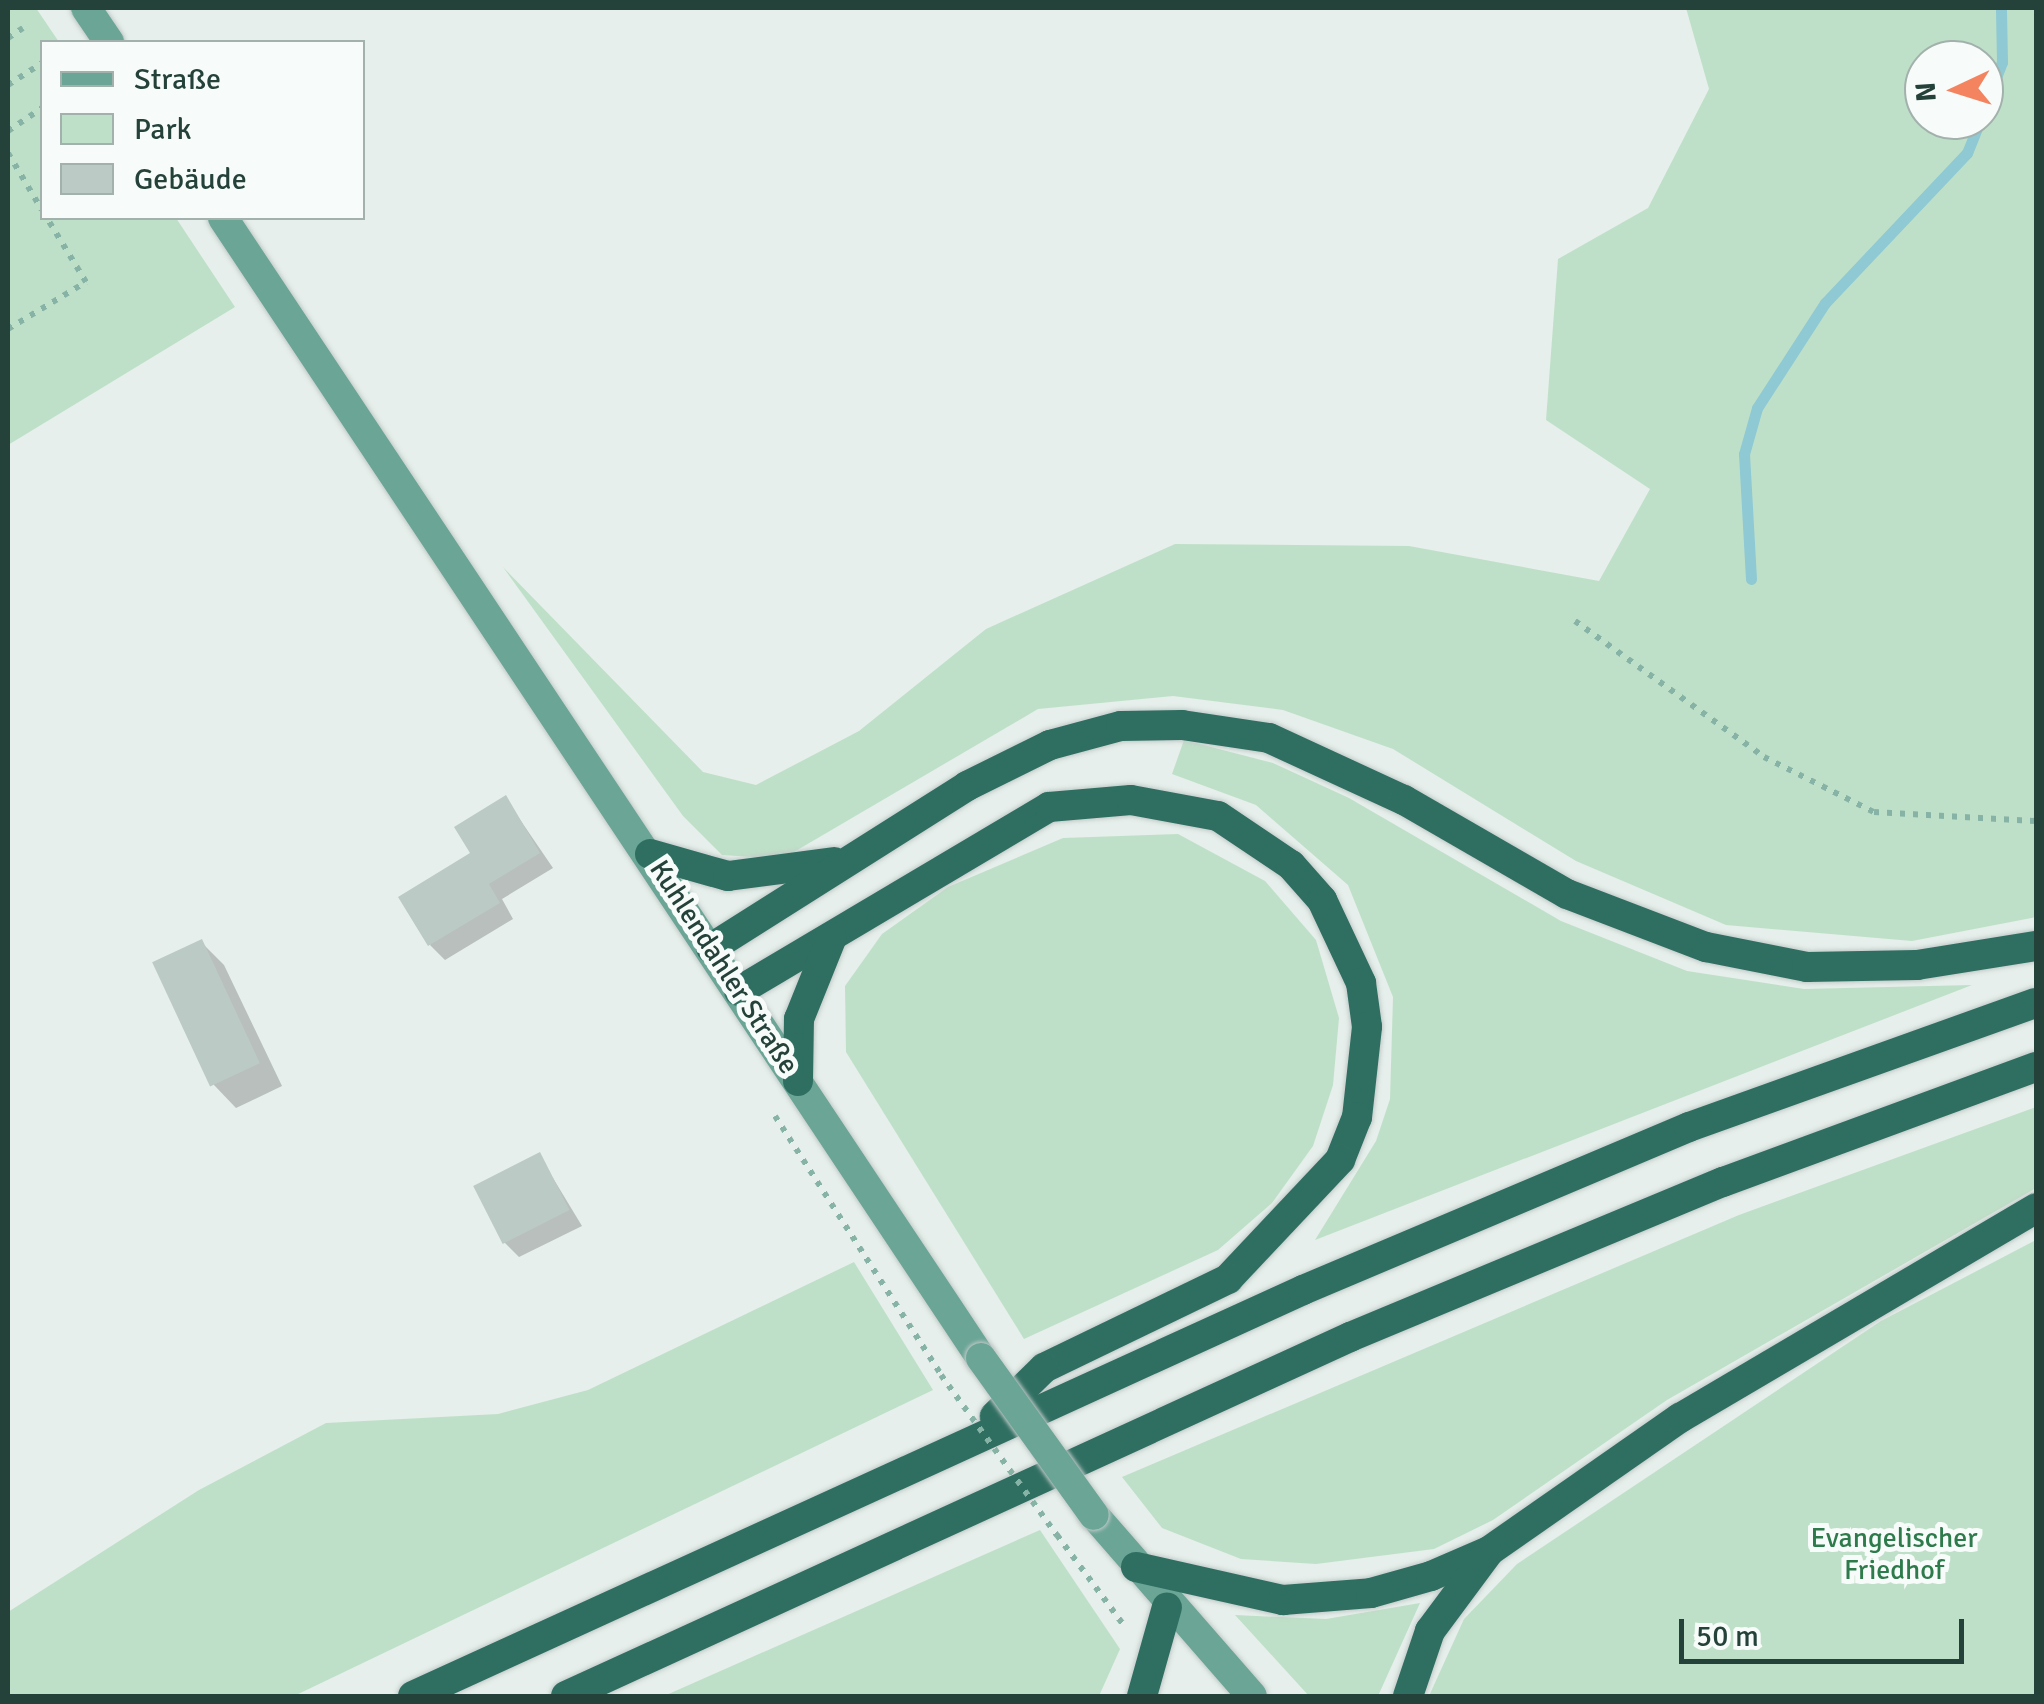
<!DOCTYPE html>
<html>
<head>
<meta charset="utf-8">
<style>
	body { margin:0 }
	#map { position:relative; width:2044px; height:1704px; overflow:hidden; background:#e6efeb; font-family:Signika,sans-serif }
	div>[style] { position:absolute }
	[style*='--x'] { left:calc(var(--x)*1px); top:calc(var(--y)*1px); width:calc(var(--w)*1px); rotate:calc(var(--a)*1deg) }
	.green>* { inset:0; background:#bfe0c8 }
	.shadow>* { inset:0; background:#0003 }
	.stream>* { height:11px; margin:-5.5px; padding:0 5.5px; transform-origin:5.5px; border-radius:5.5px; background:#8ec9d4 }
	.building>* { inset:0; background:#bbcac4; transform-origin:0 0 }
	.path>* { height:6px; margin-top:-3px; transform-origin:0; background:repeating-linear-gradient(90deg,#86b3a5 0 5px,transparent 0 13px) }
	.roads { filter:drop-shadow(0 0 2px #c2cac8) drop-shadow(0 0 2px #c2cac8) }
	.major>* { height:30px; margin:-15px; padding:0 15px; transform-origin:15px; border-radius:15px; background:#6aa596 }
	.highway>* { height:30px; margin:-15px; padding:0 15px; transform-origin:15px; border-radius:15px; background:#2f6f62 }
	.path-bridge>* { height:6px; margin-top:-3px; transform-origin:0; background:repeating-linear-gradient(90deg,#86b3a5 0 5px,transparent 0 13px) }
	.bridges { filter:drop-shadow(0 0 2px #c2cac8) drop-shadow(0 0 2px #c2cac8) }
	.major-bridge>* { height:30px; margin:-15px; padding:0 15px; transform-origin:15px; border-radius:15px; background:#6aa596 }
	span { translate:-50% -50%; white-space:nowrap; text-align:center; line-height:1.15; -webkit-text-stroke:10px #f7fbf9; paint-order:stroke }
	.street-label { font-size:28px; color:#24423a }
	.park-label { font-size:28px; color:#2d7a4b }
	.frame { position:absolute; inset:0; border:10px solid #24423a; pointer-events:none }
	.legend { position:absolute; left:40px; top:40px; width:325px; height:180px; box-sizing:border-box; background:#f7fbf9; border:2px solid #a3b1ad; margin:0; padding:12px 18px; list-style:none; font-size:30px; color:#24423a }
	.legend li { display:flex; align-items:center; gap:20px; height:50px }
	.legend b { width:50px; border:2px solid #a3b1ad }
	.north { position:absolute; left:1904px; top:40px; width:100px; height:100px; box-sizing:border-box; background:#f7fbf9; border:2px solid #a3b1ad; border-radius:50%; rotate:266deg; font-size:28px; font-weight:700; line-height:40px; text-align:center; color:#24423a }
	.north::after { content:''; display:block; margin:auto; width:35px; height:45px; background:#f4845f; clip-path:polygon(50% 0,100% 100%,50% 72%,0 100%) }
	.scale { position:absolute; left:1679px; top:1619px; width:285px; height:45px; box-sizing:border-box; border:5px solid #24423a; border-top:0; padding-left:12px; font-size:30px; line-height:35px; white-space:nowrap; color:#24423a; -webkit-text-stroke:8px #f7fbf9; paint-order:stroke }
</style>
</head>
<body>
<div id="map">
	<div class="green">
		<div style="clip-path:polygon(8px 8px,36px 8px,59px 42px,42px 42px,42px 218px,176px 218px,235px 307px,8px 445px)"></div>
		<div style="clip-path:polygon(evenodd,1686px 8px,2036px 8px,2036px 917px,1912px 941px,1726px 925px,1576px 861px,1393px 749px,1283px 710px,1173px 696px,1038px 709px,782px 859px,722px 855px,683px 816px,503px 567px,703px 772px,756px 785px,859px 731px,986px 629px,1175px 544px,1409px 546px,1599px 581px,1650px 489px,1546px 420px,1558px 259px,1648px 208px,1709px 89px,1686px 8px,1924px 60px,1984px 60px,1984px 120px,1924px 120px,1924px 60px)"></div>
		<div style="clip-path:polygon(1184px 740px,1273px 763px,1349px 798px,1561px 921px,1687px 971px,1804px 989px,1972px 985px,1315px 1240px,1376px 1141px,1390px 1099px,1393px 997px,1348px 885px,1256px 805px,1172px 774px)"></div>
		<div style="clip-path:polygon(1178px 834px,1265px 881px,1316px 940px,1339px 1018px,1333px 1085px,1313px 1146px,1272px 1203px,1218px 1250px,1024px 1339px,846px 1052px,845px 986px,882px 934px,948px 887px,1063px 838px)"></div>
		<div style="clip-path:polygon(2036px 1107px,2036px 1188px,1667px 1400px,1493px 1520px,1434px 1549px,1316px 1564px,1241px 1559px,1162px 1528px,1122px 1477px,1739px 1215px)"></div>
		<div style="clip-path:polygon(2036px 1240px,2036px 1696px,1429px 1696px,1464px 1619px,1517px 1564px,1881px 1321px)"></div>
		<div style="clip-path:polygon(854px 1262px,933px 1390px,294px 1696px,8px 1696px,8px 1612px,199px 1490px,326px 1423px,498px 1414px,588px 1390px)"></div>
		<div style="clip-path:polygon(1040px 1530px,1120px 1649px,1099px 1696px,664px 1696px)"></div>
		<div style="clip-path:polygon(1420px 1603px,1378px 1696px,1309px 1696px,1235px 1615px,1326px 1619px)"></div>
	</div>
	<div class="shadow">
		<div style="clip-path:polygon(506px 799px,553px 868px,502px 899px,513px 919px,445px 960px,430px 945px)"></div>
		<div style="clip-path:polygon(201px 942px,224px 965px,282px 1086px,236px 1108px,214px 1085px)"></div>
		<div style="clip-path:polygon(539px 1155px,582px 1226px,519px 1257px,504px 1242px)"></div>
	</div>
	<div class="stream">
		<div style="--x:1984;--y:108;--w:49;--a:-68.6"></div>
		<div style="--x:2002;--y:62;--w:54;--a:-91.1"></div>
		<div style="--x:1751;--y:579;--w:125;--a:-93.2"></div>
		<div style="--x:1744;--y:454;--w:48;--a:-74.2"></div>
		<div style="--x:1757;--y:408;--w:125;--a:-57.1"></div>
		<div style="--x:1825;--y:303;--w:207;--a:-46.6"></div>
		<div style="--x:1967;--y:153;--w:35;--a:-68"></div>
	</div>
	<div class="building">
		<div style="clip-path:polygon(506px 795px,540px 853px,489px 884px,500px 903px,428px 946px,398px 897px,470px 853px,454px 827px)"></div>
		<div style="left:202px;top:939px;width:137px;height:55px;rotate:65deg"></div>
		<div style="left:540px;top:1152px;width:65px;height:75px;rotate:63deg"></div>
	</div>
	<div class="path">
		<div style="--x:8;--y:38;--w:18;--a:-34"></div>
		<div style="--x:8;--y:85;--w:40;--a:-32.9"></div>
		<div style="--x:8;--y:131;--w:41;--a:-34.1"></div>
		<div style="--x:8;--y:153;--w:66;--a:59.2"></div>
		<div style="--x:8;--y:329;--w:91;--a:-31.1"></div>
		<div style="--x:86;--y:282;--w:75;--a:-121.4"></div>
		<div style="--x:1575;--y:621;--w:233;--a:35.7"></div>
		<div style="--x:1764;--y:757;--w:123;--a:26.6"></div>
		<div style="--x:1874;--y:812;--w:162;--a:3.2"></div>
		<div style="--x:775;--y:1116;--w:308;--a:57.3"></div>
		<div style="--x:1057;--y:1535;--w:114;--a:53.5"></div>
	</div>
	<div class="roads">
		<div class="major">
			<div style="--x:86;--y:8;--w:41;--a:55.9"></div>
			<div style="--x:223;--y:218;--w:1369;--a:56.38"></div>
			<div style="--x:1094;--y:1515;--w:240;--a:48.9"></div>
		</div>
		<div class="highway">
			<div style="--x:650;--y:854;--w:81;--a:15.8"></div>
			<div style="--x:728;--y:876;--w:107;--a:-7.5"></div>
			<div style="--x:711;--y:948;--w:303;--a:-32.3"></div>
			<div style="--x:967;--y:786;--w:93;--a:-26.3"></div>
			<div style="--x:1050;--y:745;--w:73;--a:-15"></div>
			<div style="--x:1121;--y:726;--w:61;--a:-0.9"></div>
			<div style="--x:1182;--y:725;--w:88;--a:8.5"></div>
			<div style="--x:1269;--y:738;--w:149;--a:24.7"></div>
			<div style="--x:1404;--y:800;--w:188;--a:30"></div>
			<div style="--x:1567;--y:894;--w:149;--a:20.9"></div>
			<div style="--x:1706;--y:947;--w:103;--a:11.2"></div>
			<div style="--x:1807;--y:967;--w:110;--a:-1"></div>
			<div style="--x:1917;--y:965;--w:121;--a:-9.1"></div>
			<div style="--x:739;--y:991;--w:360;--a:-30.7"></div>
			<div style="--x:1049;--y:807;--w:82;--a:-4.9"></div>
			<div style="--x:1131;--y:800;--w:88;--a:10.4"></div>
			<div style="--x:1218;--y:816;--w:88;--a:33.9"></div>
			<div style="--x:1291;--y:865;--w:47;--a:48.5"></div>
			<div style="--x:1322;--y:900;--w:92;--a:64.8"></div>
			<div style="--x:1361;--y:983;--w:44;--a:82.2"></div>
			<div style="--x:1367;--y:1027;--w:91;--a:96.3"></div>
			<div style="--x:1357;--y:1117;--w:46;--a:111.6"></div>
			<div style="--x:1340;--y:1160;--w:163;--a:133.3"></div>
			<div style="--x:1228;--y:1279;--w:204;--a:154.2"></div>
			<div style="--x:1044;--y:1368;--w:69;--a:135.6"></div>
			<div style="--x:798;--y:1081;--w:62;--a:-89.1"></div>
			<div style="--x:799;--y:1019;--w:88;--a:-68.1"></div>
			<div style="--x:1136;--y:1567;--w:151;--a:12.7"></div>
			<div style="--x:1283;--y:1600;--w:88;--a:-4.5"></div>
			<div style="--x:1371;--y:1593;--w:62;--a:-15.8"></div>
			<div style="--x:1431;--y:1576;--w:63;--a:-23.3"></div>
			<div style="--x:1489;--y:1551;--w:233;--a:-34.9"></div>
			<div style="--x:1680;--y:1418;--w:413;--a:-30.5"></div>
			<div style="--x:413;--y:1696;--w:978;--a:-24.52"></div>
			<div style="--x:1303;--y:1290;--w:419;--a:-22.9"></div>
			<div style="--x:1689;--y:1127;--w:368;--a:-19.7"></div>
			<div style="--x:566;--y:1696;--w:862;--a:-24.6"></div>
			<div style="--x:1350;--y:1337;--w:404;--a:-22.6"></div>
			<div style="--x:1723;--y:1182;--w:333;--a:-20.2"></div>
			<div style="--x:1142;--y:1696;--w:92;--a:-74.3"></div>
			<div style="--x:1408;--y:1696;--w:69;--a:-71.3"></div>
			<div style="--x:1430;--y:1631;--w:97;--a:-53.4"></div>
		</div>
	</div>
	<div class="path-bridge">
		<div style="--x:941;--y:1375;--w:198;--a:54.1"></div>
	</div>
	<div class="bridges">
		<div class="major-bridge">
			<div style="--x:981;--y:1358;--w:193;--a:54.3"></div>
		</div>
	</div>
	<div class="street-label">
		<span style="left:724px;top:967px;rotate:57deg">Kuhlendahler Straße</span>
	</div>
	<div class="park-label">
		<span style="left:1894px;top:1554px">Evangelischer<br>Friedhof</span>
	</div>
	<div class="frame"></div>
	<ul class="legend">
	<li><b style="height:12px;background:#6aa596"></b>Straße</li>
	<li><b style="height:28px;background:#bfe0c8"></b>Park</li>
	<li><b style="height:28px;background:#bbcac4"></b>Gebäude</li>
	</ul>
	<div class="north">N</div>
	<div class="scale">50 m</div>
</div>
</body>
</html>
